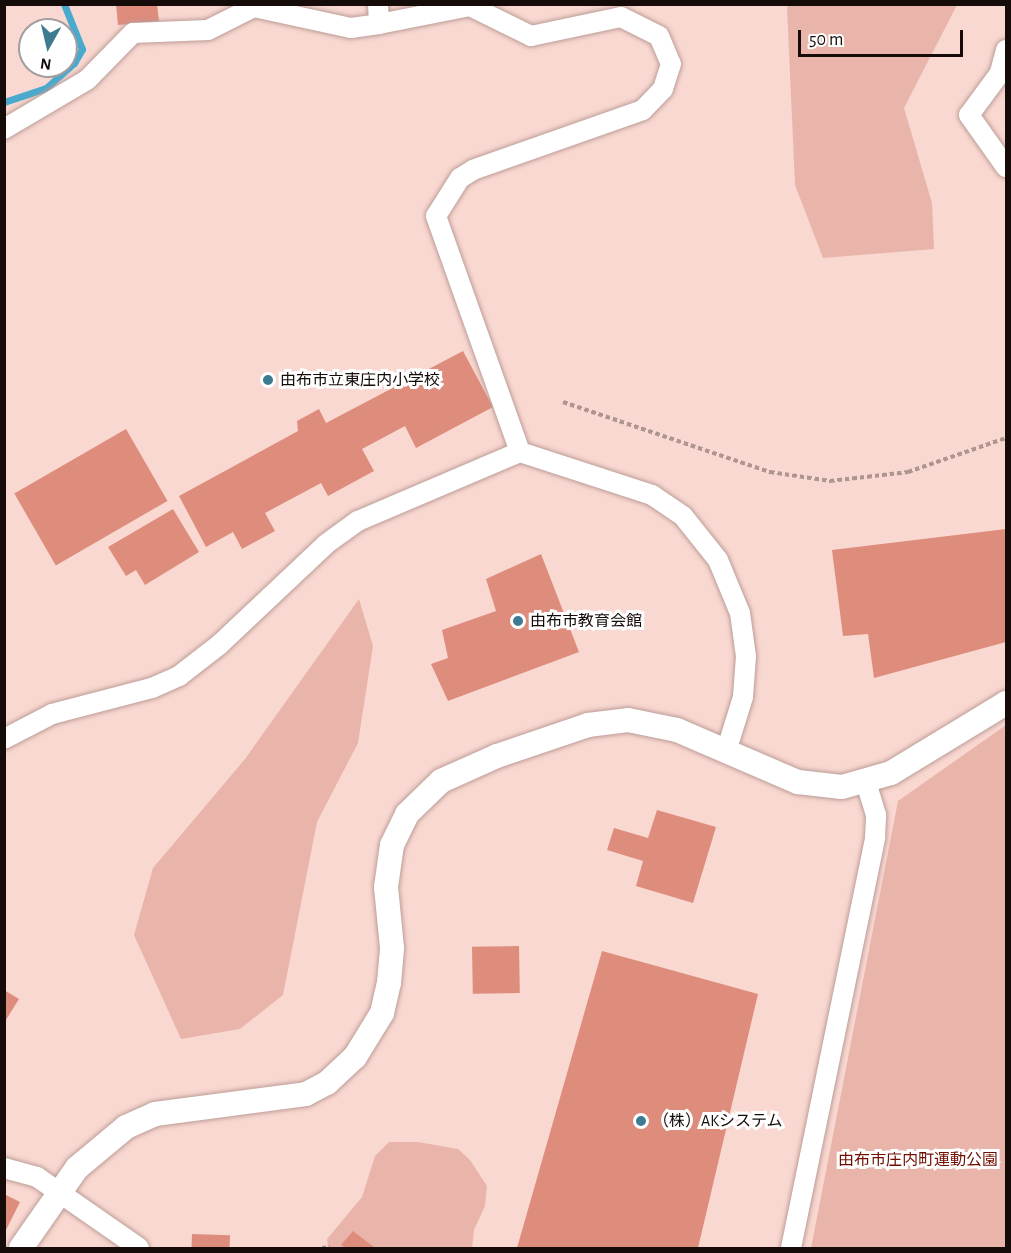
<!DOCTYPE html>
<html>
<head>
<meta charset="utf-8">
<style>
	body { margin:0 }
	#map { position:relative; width:1011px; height:1253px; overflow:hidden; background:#f9d8d1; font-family:"Alegreya Sans","Noto Sans JP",sans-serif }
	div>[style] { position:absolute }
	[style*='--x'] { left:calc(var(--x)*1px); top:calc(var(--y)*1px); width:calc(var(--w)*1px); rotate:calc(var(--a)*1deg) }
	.green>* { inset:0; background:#e9b5aa }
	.stream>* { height:7px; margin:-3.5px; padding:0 3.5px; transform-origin:3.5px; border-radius:3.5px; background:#49aace }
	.building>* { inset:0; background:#de8c7c; transform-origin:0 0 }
	.path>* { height:4px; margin-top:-2px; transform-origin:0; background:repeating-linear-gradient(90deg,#ae958f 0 4.5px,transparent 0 7.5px) }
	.roads { filter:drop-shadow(0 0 2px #bc9d97) drop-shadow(0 0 2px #bc9d97) }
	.minor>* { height:20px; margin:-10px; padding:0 10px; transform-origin:10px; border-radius:10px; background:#fff }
	.tertiary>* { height:24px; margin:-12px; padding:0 12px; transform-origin:12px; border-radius:12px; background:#fff }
	.dots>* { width:16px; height:16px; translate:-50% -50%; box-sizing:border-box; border:3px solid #fff; border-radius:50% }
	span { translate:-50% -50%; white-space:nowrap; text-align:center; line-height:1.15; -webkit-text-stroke:6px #fff; paint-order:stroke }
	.poi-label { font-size:16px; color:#150b09 }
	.left { translate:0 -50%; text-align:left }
	.park-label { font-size:16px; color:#710e00 }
	.frame { position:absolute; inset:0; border:6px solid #150b09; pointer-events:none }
	.north { position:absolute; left:18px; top:18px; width:60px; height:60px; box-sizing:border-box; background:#fff; border:2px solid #a19d9d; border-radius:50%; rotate:188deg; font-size:16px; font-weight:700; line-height:24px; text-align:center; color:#150b09 }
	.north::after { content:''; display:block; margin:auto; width:21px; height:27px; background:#3e7a91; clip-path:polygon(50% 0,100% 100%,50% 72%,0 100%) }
	.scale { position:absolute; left:798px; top:30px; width:165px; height:27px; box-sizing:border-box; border:3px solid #150b09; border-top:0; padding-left:8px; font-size:18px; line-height:21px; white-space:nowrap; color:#150b09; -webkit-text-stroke:4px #fff; paint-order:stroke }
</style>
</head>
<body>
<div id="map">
	<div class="green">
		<div style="clip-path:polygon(790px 5px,957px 5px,904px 108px,932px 203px,934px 249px,823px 258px,795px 185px,787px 7px)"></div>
		<div style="clip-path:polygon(359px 599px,373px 646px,358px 743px,317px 822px,283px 995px,240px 1029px,181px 1039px,134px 935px,153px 868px,245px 759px)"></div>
		<div style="clip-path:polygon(1006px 725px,1006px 1248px,811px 1248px,898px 801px)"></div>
		<div style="clip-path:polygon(389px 1142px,418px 1142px,458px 1149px,470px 1160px,487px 1186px,485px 1206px,474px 1230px,472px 1248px,328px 1248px,327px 1239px,362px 1197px,375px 1156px)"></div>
	</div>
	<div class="stream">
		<div style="--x:4;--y:102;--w:44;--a:-18.4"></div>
		<div style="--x:46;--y:88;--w:38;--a:-42"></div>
		<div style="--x:74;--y:63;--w:16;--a:-60"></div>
		<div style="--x:82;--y:49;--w:48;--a:-111.8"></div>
	</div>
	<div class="building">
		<div style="clip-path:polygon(116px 4px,157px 4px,159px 21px,118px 25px)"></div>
		<div style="clip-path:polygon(463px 351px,493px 407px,416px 448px,405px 426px,362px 449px,374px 471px,328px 496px,321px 483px,265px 513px,275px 531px,242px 549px,233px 532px,206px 547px,179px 496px,298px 431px,297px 421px,319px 409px,326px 423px)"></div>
		<div style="left:126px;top:429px;width:83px;height:129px;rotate:60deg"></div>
		<div style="clip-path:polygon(173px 509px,199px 552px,145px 585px,136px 570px,126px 576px,108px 547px)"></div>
		<div style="clip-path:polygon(1006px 529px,1006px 642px,874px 678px,868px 634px,843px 636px,832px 550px)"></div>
		<div style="clip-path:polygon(541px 554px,579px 652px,448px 701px,431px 664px,448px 658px,442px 630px,496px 611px,486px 579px)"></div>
		<div style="clip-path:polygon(657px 810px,716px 827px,693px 903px,636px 886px,643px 861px,607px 850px,614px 828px,648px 838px)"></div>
		<div style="left:519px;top:946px;width:47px;height:47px;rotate:89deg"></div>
		<div style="clip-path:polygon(602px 951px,758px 994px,698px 1248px,517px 1248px)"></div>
		<div style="clip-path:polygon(4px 990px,19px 999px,4px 1023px)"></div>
		<div style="clip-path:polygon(4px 1194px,20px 1202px,4px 1234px)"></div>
		<div style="clip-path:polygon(353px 1231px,375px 1248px,346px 1248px,341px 1245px)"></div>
		<div style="left:192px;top:1234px;width:38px;height:14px;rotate:2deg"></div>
	</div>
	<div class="path">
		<div style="--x:563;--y:402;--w:219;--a:18.7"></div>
		<div style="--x:770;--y:472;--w:61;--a:8.5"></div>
		<div style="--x:830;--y:481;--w:79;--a:-6.6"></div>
		<div style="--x:908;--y:472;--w:104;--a:-19.1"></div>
		<div style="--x:322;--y:1248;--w:8;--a:-7"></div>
	</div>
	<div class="roads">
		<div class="minor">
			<div style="--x:378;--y:4;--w:20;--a:87"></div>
			<div style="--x:379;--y:24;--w:93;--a:-11.2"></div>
			<div style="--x:470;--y:6;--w:68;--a:26.2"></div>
			<div style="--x:531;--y:36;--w:92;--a:-11.9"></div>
			<div style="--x:621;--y:17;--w:42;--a:26.6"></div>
			<div style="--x:659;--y:36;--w:30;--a:67"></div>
			<div style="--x:671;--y:64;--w:26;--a:108"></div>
			<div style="--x:663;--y:89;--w:29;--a:134"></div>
			<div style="--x:643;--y:110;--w:180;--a:160.6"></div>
			<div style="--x:473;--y:170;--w:15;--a:148"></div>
			<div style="--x:460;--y:178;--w:45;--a:122.3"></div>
			<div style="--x:436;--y:216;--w:251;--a:70.4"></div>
			<div style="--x:520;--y:452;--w:139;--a:18"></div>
			<div style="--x:652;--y:495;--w:37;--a:34"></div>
			<div style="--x:683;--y:516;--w:56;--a:51.5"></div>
			<div style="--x:718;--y:560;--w:57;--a:67.5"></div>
			<div style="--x:740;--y:613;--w:43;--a:82.1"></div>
			<div style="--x:746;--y:656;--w:41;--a:94.2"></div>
			<div style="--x:743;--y:697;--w:44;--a:107.2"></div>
			<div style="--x:1006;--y:50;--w:24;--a:105"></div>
			<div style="--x:1000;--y:73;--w:52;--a:126.4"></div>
			<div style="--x:969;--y:115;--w:64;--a:54.6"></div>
			<div style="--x:4;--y:129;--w:96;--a:-30.6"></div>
			<div style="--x:87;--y:80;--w:66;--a:-45.6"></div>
			<div style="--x:133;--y:33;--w:75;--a:-2.3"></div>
			<div style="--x:208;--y:30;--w:51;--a:-26.6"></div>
			<div style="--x:254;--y:7;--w:99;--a:12.2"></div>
			<div style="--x:351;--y:28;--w:28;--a:-8"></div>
			<div style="--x:4;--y:739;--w:54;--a:-27.5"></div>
			<div style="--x:52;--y:714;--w:103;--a:-14.6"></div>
			<div style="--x:152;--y:688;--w:30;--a:-24"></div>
			<div style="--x:179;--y:676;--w:51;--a:-37.8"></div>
			<div style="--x:219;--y:645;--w:147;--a:-43.3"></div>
			<div style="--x:326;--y:544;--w:39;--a:-36"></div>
			<div style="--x:358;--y:521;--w:176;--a:-23.1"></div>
			<div style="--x:4;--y:1168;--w:34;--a:15"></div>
			<div style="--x:37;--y:1177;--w:124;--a:34.8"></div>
			<div style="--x:791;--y:1248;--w:419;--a:-78.4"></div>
			<div style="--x:875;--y:837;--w:22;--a:-87"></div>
			<div style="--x:876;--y:815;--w:34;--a:-107"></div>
		</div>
		<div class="tertiary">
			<div style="--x:21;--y:1248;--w:98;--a:-55"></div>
			<div style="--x:77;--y:1168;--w:64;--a:-39.9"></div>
			<div style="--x:126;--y:1127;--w:32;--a:-24"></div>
			<div style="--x:155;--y:1114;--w:152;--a:-7.5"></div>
			<div style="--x:306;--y:1094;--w:24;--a:-28"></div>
			<div style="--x:327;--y:1083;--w:38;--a:-43"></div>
			<div style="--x:355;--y:1057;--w:52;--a:-58.5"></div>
			<div style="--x:382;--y:1013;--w:31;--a:-77"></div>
			<div style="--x:389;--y:983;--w:35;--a:-85"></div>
			<div style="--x:392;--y:948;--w:61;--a:-95.6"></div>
			<div style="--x:386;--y:887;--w:42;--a:-81.9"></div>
			<div style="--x:392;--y:845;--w:34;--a:-64"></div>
			<div style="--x:407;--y:814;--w:47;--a:-44.1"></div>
			<div style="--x:441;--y:781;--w:61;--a:-24.1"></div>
			<div style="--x:497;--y:756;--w:96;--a:-18.8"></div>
			<div style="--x:588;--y:725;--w:40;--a:-7.1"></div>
			<div style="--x:628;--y:720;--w:50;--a:11.5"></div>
			<div style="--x:677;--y:730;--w:132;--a:23.3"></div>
			<div style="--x:798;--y:782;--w:44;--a:6.5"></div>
			<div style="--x:842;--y:787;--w:51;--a:-15.9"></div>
			<div style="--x:891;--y:773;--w:135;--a:-31.3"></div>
		</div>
	</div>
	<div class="dots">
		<div style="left:268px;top:380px;background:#3e7a91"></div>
		<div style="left:518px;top:621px;background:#3e7a91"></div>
		<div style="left:641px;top:1121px;background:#3e7a91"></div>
	</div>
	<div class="poi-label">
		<span class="left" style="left:280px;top:380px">由布市立東庄内小学校</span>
		<span class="left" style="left:530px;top:621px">由布市教育会館</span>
		<span class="left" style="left:653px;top:1121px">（株）AKシステム</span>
	</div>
	<div class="park-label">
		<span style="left:918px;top:1160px">由布市庄内町運動公園</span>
	</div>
	<div class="frame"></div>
	<div class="north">N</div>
	<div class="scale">50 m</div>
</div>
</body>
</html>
